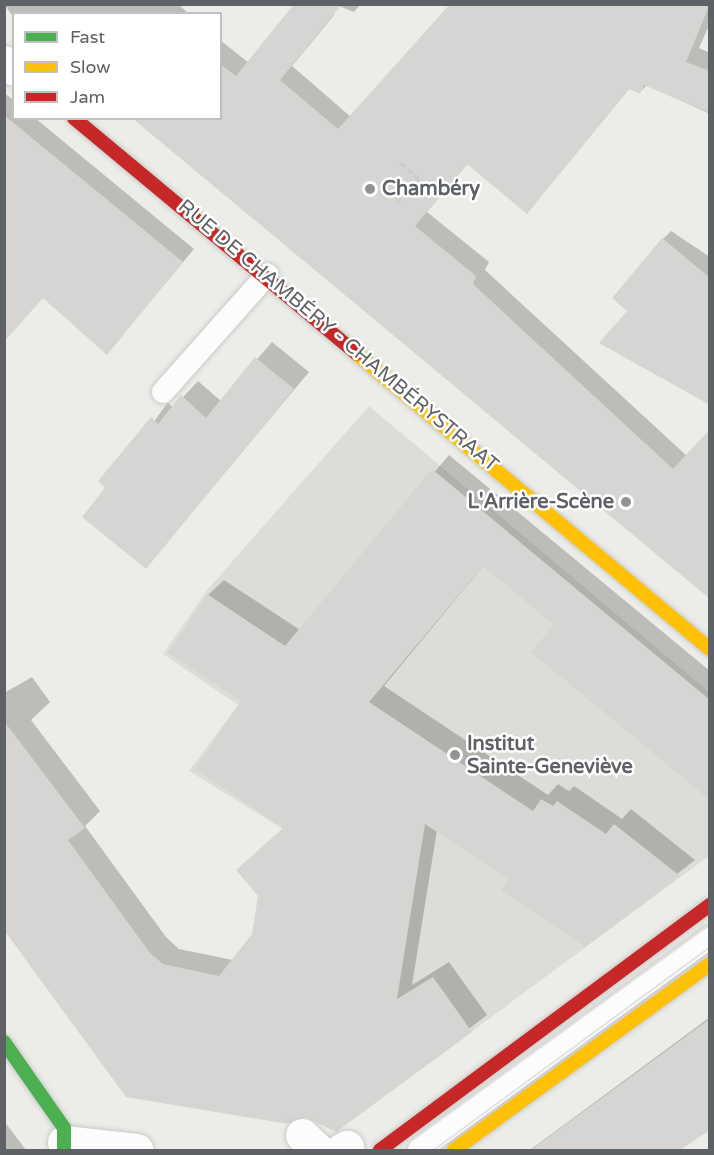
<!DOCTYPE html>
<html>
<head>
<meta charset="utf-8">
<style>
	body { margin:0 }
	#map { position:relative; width:714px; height:1155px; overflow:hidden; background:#ecece8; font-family:"Varela Round",sans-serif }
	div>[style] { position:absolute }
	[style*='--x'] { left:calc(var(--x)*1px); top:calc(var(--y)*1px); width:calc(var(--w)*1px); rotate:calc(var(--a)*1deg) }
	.education>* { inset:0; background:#dedcd8 }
	.shadow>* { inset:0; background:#0003 }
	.building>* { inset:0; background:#d6d5d3 }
	.path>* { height:4px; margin-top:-2px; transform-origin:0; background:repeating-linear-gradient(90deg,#c9cecb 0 6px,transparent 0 9px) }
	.roads { filter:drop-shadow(0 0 2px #cacac9) drop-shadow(0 0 2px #cacac9) }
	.lane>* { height:22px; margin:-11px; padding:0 11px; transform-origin:11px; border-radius:11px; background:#fcfcfc }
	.street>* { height:33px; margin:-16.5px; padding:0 16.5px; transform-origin:16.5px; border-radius:16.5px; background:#fcfcfc }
	.fast>* { height:14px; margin:-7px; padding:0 7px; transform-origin:7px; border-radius:7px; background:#4caf50 }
	.slow>* { height:14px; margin:-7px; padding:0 7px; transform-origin:7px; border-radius:7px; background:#ffc107 }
	.jam>* { height:14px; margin:-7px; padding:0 7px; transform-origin:7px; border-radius:7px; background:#c62828 }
	.tram>* { height:1.5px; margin:-0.75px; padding:0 0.75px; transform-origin:0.75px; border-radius:0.75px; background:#e3e3e2 }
	.dots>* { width:16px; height:16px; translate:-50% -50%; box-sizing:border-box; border:3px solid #fff; border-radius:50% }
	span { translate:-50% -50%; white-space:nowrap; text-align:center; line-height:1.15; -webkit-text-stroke:5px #fff; paint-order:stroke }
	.poi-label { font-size:20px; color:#5e6165; font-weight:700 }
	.left { translate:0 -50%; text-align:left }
	.right { translate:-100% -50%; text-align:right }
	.street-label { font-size:20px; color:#5e6165 }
	.frame { position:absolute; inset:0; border:6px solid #5e6165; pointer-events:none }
	.legend { position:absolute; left:12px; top:12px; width:210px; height:108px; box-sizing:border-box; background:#fff; border:2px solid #bfc0c1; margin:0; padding:8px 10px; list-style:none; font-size:18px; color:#5e6165 }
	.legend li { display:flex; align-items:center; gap:12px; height:30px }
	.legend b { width:30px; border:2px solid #bfc0c1 }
</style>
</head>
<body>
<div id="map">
	<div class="education">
		<div style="clip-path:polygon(369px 406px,709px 692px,709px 856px,402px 1083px,343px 866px,189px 771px,238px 705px,163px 654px,208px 589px)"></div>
	</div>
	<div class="shadow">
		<div style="clip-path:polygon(4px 4px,178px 4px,189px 14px,14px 14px,14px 18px)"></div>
		<div style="clip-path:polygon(321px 4px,334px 15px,292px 66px,351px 117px,710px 4px,710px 23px,699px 48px,710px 53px,710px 114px,647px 85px,639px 93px,630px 88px,527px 212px,468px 163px,427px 212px,489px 262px,485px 270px,687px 456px,710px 596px,220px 118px,220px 40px,249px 63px)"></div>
		<div style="clip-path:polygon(334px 4px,361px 4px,354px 12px)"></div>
		<div style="clip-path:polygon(4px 93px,14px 100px,14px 118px,35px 118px,194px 249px,107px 353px,4px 248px)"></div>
		<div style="clip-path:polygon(671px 231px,710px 257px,710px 403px,629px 311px,658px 244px)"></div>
		<div style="clip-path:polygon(272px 342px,309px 372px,146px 567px,107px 488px,168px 402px,173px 408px,198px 381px,221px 401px)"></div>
		<div style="clip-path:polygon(449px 455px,710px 671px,710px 798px,556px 625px,484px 565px,384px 686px,548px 795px,558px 784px,569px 791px,574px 786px,622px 819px,631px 809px,695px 860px,585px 945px,510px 878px,437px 830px,412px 985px,449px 962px,487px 1015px,335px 1130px,4px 928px,4px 693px,32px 677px,50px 702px,31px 720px,100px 811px,85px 826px,166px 937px,179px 949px,233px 960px,254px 934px,285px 827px,208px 595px,224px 580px,300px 630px)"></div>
		<div style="clip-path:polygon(710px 1017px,710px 1128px,678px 1150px,530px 1150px)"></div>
		<div style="clip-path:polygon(4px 1121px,26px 1150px,4px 1150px)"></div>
	</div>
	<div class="building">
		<div style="clip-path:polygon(294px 4px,342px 4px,280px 80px,338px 129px,450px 4px,710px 4px,686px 62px,710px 71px,710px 113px,644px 85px,640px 94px,629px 89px,527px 214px,467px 164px,415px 226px,476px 276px,473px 284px,673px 469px,710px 429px,710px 599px,132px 118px,220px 118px,220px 64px,236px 76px)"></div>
		<div style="clip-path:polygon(4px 115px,183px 262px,107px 355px,43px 298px,4px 342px)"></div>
		<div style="clip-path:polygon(662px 238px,710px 278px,710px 405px,599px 343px,627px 311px,612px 298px)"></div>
		<div style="clip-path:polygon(255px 357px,294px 389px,146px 569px,82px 517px,105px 488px,98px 481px,151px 417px,158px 424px,181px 395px,206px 418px)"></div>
		<div style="clip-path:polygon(432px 469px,710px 700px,710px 800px,531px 652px,554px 625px,483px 566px,369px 702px,533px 811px,541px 799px,553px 806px,557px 801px,606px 834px,614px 824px,680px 876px,585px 947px,501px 890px,508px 879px,425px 824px,397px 999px,433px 977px,472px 1032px,336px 1132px,306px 1117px,288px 1124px,126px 1097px,4px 930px,4px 721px,85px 828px,68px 840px,150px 953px,163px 964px,219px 976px,252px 934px,258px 896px,236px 870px,283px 828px,195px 769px,241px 701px,168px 653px,207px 594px,285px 646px)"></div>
		<div style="clip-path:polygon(710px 1019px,710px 1130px,680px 1150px,531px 1150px)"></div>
	</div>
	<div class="path">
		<div style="--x:397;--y:203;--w:33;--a:-47"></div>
		<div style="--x:419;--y:179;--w:26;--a:-140"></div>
	</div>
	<div class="roads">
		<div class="lane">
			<div style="--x:163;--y:392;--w:157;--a:-48.4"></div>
			<div style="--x:419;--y:1150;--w:361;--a:-36.2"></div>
		</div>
		<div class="street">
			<div style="--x:4;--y:62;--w:12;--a:35"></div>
			<div style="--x:302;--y:1135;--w:22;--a:43"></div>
			<div style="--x:64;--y:1142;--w:73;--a:6.3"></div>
			<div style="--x:341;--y:1150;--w:7;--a:-27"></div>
		</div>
		<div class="fast">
			<div style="--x:4;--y:1042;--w:105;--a:55.1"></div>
			<div style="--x:64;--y:1128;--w:22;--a:90"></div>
		</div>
		<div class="slow">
			<div style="--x:357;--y:354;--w:460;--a:39.9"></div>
			<div style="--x:454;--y:1150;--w:316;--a:-36"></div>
		</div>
		<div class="jam">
			<div style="--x:74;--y:118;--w:368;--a:39.8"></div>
			<div style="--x:380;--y:1150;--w:411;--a:-36.6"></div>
		</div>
	</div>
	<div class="tram">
		<div style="--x:399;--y:1150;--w:384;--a:-35.9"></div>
		<div style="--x:434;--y:1150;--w:343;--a:-36.3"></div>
	</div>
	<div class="dots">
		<div style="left:370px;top:189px;background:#909293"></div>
		<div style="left:626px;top:502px;background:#909293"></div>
		<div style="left:455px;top:755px;background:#909293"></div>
	</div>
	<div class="poi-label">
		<span class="left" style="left:382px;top:189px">Chambéry</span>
		<span class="right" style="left:614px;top:502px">L'Arrière-Scène</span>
		<span class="left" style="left:467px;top:756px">Institut<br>Sainte-Geneviève</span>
	</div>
	<div class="street-label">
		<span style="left:338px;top:336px;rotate:40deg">RUE DE CHAMBÉRY - CHAMBÉRYSTRAAT</span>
	</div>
	<div class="frame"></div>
	<ul class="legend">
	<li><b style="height:8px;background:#4caf50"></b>Fast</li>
	<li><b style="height:8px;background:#ffc107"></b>Slow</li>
	<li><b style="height:8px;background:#c62828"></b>Jam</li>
	</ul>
</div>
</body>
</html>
